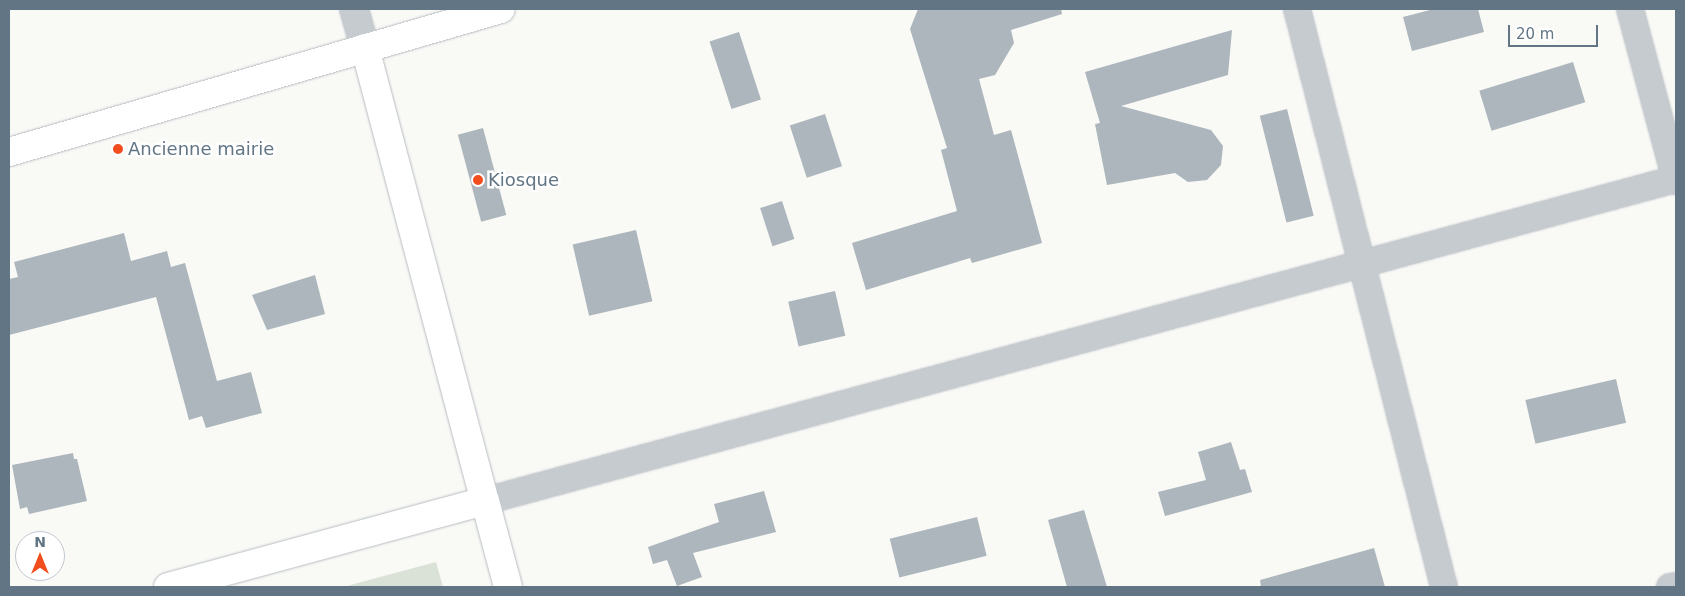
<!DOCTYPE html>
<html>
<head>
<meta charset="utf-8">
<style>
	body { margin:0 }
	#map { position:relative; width:1685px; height:596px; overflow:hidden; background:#f9f9f6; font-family:"DejaVu Sans",sans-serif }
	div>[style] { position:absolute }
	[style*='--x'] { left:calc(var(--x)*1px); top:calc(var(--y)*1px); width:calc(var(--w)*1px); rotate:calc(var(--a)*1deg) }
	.green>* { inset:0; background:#dae1d7 }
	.building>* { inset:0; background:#acb6bc; transform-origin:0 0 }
	.roads { filter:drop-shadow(0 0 1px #b6bdc2) drop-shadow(0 0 1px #b6bdc2) }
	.minor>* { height:26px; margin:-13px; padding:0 13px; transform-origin:13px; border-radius:13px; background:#c6cbcf }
	.tertiary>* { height:28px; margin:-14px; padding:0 14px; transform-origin:14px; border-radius:14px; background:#c6cbcf }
	.secondary>* { height:28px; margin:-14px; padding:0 14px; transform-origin:14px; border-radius:14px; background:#fff }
	.primary>* { height:28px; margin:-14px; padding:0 14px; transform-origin:14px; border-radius:14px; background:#fff }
	.dots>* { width:14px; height:14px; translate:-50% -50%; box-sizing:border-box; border:2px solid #fff; border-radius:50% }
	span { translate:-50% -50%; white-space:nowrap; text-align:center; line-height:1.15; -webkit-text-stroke:5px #fff; paint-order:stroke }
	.poi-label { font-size:18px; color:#617584 }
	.left { translate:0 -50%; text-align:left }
	.frame { position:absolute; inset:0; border:10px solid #617584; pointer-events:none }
	.north { position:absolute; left:15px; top:531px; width:50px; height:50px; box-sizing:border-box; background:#fff; border:1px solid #c0c8ce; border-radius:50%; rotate:0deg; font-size:14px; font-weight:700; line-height:20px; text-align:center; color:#617584 }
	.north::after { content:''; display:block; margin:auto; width:18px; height:22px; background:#f24d1d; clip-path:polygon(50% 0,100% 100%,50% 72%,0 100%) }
	.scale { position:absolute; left:1508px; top:25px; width:90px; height:22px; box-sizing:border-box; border:2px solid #617584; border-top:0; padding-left:6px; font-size:15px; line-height:18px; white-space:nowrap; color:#617584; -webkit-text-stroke:4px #fff; paint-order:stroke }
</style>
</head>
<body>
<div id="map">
	<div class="green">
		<div style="clip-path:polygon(436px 562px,443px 587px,343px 587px)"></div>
	</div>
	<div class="building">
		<div style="clip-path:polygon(918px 9px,1061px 9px,1062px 14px,1011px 30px,1014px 43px,995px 75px,979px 79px,994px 135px,1011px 130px,1042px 243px,972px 263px,970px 258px,866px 290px,852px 243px,957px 211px,941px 150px,947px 148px,910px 29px)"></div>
		<div style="clip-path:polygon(1434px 9px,1478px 9px,1484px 32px,1412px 51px,1403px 17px)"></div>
		<div style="clip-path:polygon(1232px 30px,1228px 75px,1121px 106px,1211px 130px,1223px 146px,1221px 165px,1207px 180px,1188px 182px,1175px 173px,1107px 185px,1095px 124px,1100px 123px,1085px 72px)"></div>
		<div style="left:739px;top:32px;width:71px;height:31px;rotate:72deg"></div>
		<div style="left:1573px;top:62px;width:42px;height:98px;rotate:73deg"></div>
		<div style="left:1287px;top:109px;width:110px;height:28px;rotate:76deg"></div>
		<div style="left:825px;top:114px;width:55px;height:37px;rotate:72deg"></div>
		<div style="left:483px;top:128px;width:90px;height:26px;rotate:75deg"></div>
		<div style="left:782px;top:201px;width:40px;height:23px;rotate:72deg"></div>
		<div style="left:636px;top:230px;width:73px;height:65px;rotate:77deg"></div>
		<div style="clip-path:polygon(124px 233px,131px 261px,167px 251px,171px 267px,185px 263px,217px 381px,251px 372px,262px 413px,206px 428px,202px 416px,189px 420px,156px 297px,9px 335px,9px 279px,18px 277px,14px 262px)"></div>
		<div style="clip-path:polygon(315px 275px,325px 314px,267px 330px,252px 295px)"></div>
		<div style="left:835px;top:291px;width:46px;height:48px;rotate:77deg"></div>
		<div style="left:1616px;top:379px;width:45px;height:93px;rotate:77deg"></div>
		<div style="clip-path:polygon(1231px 442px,1240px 470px,1245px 469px,1252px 492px,1165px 516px,1158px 492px,1206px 480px,1198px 452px)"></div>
		<div style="clip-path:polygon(73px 453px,74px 459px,77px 459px,87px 501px,29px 514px,27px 507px,20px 509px,12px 465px)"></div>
		<div style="clip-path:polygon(764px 491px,776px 532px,693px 553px,702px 577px,677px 586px,667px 560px,653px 564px,648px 547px,719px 522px,714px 504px)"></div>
		<div style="clip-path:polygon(1084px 510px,1107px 587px,1067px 587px,1048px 520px)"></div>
		<div style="left:977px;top:517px;width:40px;height:90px;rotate:76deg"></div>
		<div style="clip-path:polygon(1374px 548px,1385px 587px,1261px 587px,1260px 580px)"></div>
	</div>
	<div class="roads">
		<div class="minor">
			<div style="--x:1297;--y:9;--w:596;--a:75.73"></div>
			<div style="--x:1630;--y:9;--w:178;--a:75"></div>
			<div style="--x:485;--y:501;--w:1234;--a:-15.13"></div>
			<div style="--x:1670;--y:587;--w:6;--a:-9"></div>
		</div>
		<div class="tertiary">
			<div style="--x:354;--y:9;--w:41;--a:74.2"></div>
		</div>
		<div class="secondary">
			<div style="--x:365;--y:48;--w:469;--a:75.2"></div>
			<div style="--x:9;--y:152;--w:512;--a:-16.21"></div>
		</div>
		<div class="primary">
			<div style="--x:168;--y:587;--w:328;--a:-15.2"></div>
			<div style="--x:485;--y:501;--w:89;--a:75"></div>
		</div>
	</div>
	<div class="dots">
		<div style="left:118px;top:149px;background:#f24d1d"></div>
		<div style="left:478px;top:180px;background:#f24d1d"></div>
	</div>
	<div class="poi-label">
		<span class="left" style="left:128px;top:149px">Ancienne mairie</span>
		<span class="left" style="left:488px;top:180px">Kiosque</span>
	</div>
	<div class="frame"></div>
	<div class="north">N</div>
	<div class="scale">20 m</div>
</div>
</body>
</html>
